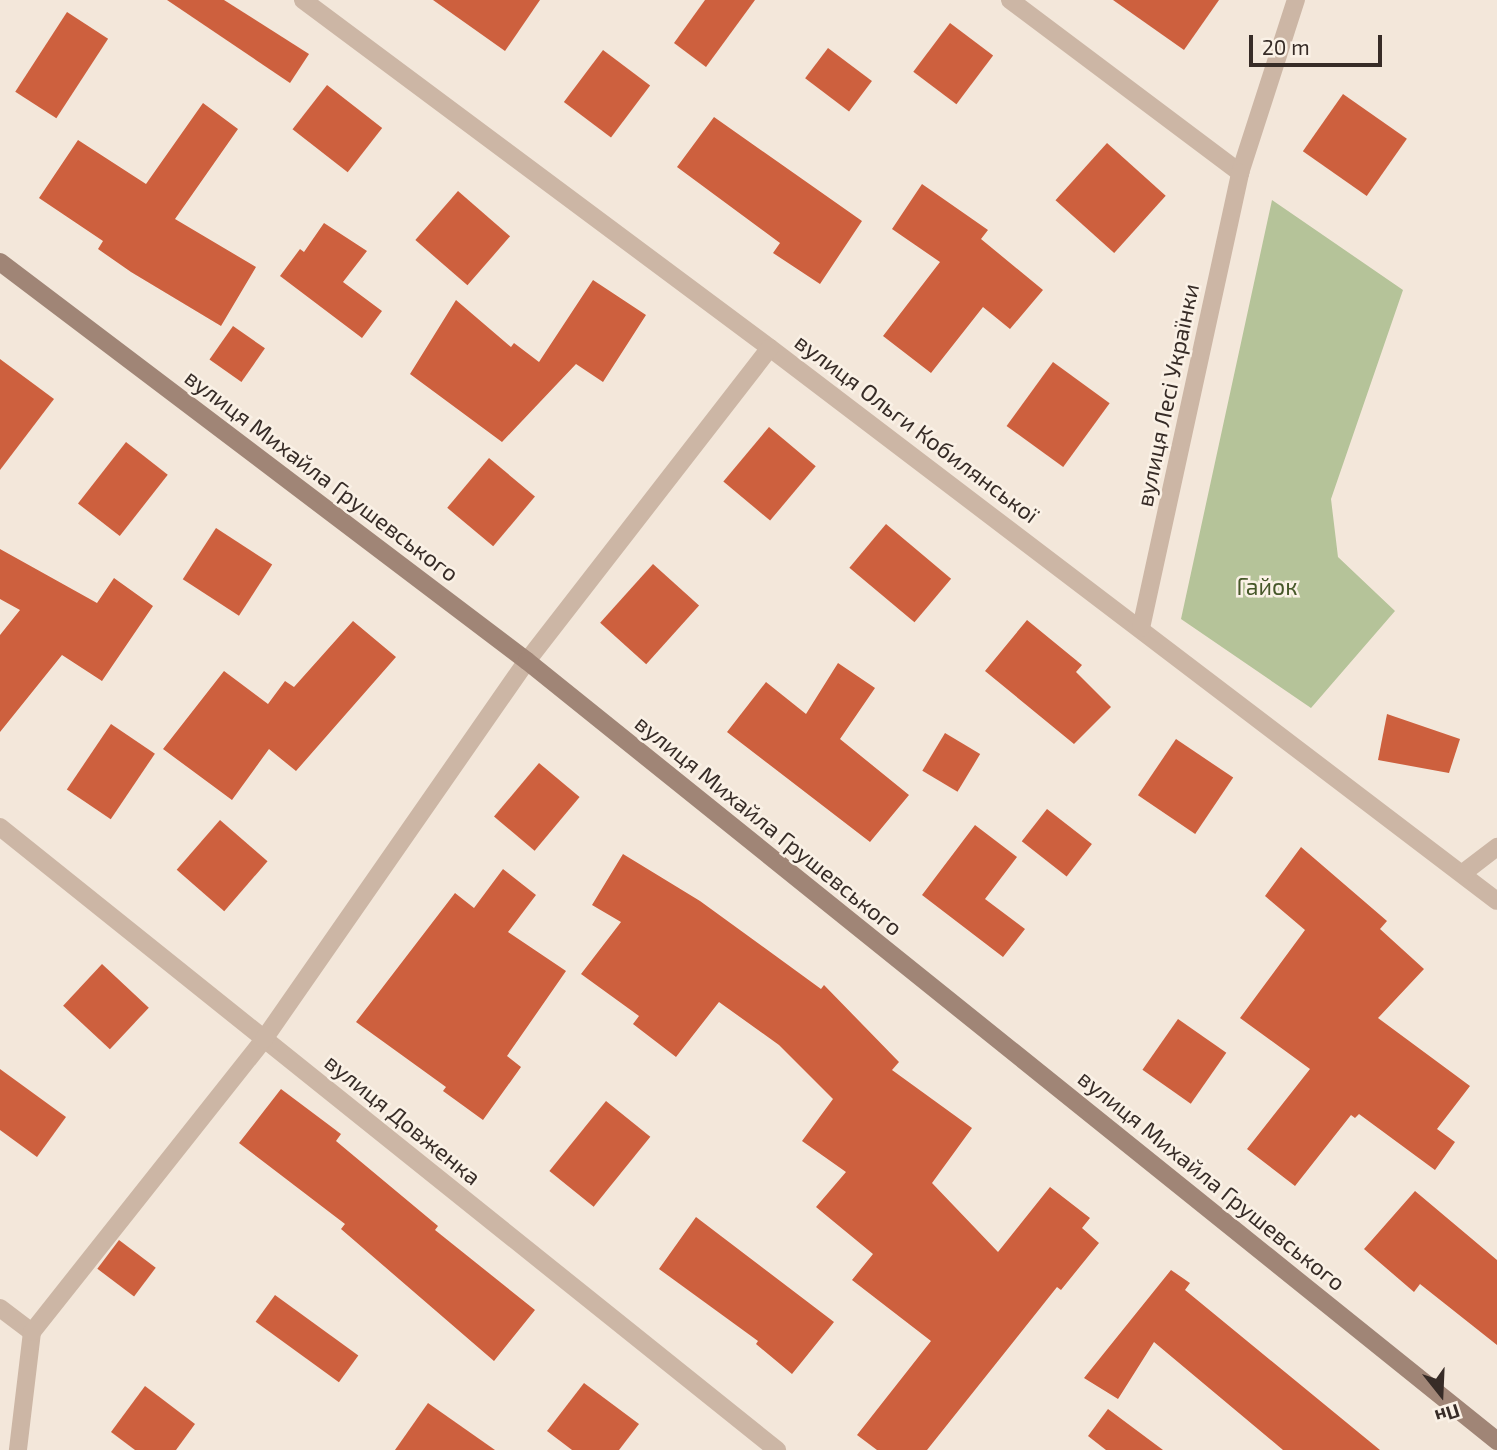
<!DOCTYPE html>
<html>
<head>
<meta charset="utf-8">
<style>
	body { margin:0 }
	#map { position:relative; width:1497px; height:1450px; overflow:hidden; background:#f3e7da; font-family:"Exo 2",sans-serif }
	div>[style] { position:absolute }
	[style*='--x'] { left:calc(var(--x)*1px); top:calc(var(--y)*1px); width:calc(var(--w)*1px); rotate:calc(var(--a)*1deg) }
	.green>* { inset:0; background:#b5c399 }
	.building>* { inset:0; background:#cd603e; transform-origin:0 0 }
	.street>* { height:18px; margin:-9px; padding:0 9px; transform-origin:9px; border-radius:9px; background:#ccb6a5 }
	.secondary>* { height:18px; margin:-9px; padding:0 9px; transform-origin:9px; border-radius:9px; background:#a08576 }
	span { translate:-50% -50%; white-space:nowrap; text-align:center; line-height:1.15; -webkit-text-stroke:5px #faf1e6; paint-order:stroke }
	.street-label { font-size:23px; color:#372c27 }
	.park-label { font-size:23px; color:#465729 }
	.north { position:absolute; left:1406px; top:1359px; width:70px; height:70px; -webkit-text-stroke:5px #faf1e6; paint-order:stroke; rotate:162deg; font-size:19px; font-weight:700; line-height:28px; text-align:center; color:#372c27 }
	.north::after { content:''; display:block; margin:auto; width:24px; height:32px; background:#372c27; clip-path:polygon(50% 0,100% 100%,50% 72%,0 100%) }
	.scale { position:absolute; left:1249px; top:35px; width:133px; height:32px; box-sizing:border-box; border:4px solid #372c27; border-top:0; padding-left:9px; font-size:21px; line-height:24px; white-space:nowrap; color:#372c27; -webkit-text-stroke:5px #faf1e6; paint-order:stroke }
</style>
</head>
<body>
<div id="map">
	<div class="green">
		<div style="clip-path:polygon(1272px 200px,1403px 290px,1331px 499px,1338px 557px,1395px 611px,1311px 708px,1181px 619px)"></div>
	</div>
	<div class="building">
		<div style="clip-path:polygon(167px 0,224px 0,309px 54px,290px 83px)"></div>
		<div style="clip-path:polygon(433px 0,540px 0,505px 51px)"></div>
		<div style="clip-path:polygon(705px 0,755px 0,706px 67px,674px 43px)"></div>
		<div style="clip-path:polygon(1113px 0,1219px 0,1184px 50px)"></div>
		<div style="left:67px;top:12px;width:49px;height:95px;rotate:33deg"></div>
		<div style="left:950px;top:23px;width:54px;height:61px;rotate:37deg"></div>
		<div style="left:828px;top:48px;width:55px;height:38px;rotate:37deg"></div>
		<div style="left:603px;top:50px;width:59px;height:65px;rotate:37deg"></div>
		<div style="left:327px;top:85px;width:70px;height:56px;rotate:38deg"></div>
		<div style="left:1343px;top:94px;width:78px;height:70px;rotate:35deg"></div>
		<div style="clip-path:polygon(203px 103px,238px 129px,175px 219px,256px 267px,221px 326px,131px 272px,98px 249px,103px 241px,39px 198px,78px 140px,146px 184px)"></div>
		<div style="clip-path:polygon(714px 117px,862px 221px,820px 284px,773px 253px,780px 243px,677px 167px)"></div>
		<div style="left:1107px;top:143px;width:79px;height:77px;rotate:42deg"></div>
		<div style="clip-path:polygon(922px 184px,988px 230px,981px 239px,1043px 290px,1010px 329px,983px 307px,931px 373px,883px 336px,940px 262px,892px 229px)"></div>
		<div style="left:458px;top:191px;width:69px;height:65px;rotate:41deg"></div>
		<div style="clip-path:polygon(324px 223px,367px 251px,343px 282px,382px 311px,362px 338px,280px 276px,300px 249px,304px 252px)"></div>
		<div style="clip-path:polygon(593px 280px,646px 315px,603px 382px,576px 364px,502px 442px,410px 374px,456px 300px,511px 347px,514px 343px,539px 362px)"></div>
		<div style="left:233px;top:326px;width:39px;height:41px;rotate:35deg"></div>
		<div style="clip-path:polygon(0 359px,54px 399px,0 470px)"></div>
		<div style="left:1053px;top:362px;width:70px;height:79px;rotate:36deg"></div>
		<div style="left:769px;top:427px;width:61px;height:71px;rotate:40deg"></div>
		<div style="left:126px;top:442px;width:53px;height:78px;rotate:38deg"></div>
		<div style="left:489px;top:458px;width:60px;height:65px;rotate:40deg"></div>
		<div style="left:886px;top:524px;width:85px;height:57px;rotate:40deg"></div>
		<div style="left:216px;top:528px;width:67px;height:61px;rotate:33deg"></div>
		<div style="clip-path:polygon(0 549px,97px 603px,114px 578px,153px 606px,102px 681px,62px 655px,0 732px,0 635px,20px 610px,0 599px)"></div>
		<div style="left:653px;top:564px;width:62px;height:79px;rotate:42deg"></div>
		<div style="clip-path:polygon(1027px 620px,1082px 665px,1076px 672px,1111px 707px,1074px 744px,985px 671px)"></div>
		<div style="clip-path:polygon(353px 621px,396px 657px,296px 771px,269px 749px,232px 800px,163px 749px,224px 671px,268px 704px,285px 681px,294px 687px)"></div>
		<div style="clip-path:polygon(838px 663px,875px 688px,840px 739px,909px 795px,870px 842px,727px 732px,766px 682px,806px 714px)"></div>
		<div style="clip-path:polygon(1387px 714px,1460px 739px,1449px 773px,1378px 760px)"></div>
		<div style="left:111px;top:724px;width:53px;height:79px;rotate:34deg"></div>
		<div style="left:945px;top:733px;width:41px;height:44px;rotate:31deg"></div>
		<div style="left:1176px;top:739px;width:69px;height:68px;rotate:34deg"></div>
		<div style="left:539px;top:763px;width:53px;height:70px;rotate:40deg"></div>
		<div style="left:1047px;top:809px;width:57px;height:41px;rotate:38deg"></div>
		<div style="left:220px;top:820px;width:63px;height:66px;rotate:41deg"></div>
		<div style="clip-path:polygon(975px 825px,1017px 857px,985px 899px,1025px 929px,1003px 957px,922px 895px)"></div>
		<div style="clip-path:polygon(1301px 847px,1387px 921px,1380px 929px,1424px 969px,1378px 1018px,1470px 1086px,1437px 1129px,1455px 1142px,1435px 1170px,1359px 1114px,1355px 1118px,1351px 1115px,1295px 1186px,1247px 1149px,1310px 1069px,1240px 1018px,1305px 930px,1265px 896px)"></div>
		<div style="clip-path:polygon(623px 854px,700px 901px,821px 989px,824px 985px,899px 1062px,892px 1070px,972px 1128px,932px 1183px,998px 1252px,1050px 1187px,1090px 1218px,1082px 1228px,1099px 1243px,1061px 1290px,1057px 1287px,927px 1450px,877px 1450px,857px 1435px,931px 1341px,852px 1280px,873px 1254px,816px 1207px,846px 1172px,802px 1141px,833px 1099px,779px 1045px,719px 1002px,676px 1057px,633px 1024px,639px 1016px,581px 974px,621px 922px,592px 905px)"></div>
		<div style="clip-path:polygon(503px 869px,536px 895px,508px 932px,566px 971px,507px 1056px,521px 1067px,483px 1120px,443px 1091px,446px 1087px,356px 1022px,455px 893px,474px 908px)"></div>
		<div style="left:102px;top:964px;width:64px;height:57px;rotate:43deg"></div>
		<div style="left:1178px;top:1019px;width:59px;height:62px;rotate:35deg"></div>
		<div style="clip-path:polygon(0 1069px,66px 1117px,37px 1157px,0 1130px)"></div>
		<div style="clip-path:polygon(281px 1089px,341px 1134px,336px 1141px,438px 1226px,435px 1230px,535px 1310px,494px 1361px,341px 1229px,345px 1224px,239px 1143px)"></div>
		<div style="left:606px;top:1101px;width:57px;height:90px;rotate:39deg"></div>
		<div style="clip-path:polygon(1415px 1191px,1497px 1260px,1497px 1345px,1420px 1284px,1414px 1292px,1364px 1249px)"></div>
		<div style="clip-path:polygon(696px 1217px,834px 1322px,792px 1374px,756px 1344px,758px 1341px,659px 1269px)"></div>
		<div style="left:119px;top:1240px;width:46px;height:36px;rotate:37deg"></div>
		<div style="clip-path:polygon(1171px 1270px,1190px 1283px,1185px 1290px,1380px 1450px,1283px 1450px,1154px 1342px,1118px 1399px,1084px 1378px)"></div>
		<div style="left:275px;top:1295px;width:103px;height:33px;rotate:36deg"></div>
		<div style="clip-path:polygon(584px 1383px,639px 1424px,619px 1450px,572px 1450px,547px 1431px)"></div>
		<div style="clip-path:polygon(145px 1386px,195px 1424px,176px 1450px,135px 1450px,111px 1432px)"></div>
		<div style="clip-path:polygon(428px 1403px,495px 1450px,395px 1450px)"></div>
		<div style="clip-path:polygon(1108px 1409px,1163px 1450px,1106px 1450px,1088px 1436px)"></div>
	</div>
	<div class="street">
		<div style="--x:303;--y:0;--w:582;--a:36.69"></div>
		<div style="--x:770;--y:348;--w:913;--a:37.26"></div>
		<div style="--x:1010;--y:0;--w:288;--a:36.9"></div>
		<div style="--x:1240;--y:173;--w:182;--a:-72.1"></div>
		<div style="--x:1141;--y:628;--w:466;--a:-77.7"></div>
		<div style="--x:0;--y:827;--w:996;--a:38.72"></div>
		<div style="--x:1463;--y:873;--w:43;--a:-37.4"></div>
		<div style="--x:0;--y:1308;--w:40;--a:37"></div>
		<div style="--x:32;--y:1332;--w:119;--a:96.8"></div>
		<div style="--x:32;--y:1332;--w:374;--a:-51.6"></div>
		<div style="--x:264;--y:1039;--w:460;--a:-55.2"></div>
		<div style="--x:527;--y:661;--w:396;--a:-52.2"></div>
	</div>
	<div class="secondary">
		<div style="--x:0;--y:262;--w:661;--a:37.13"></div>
		<div style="--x:527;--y:661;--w:1245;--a:38.8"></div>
	</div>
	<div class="street-label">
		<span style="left:1167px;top:395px;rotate:-78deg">вулиця Лесі Українки</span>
		<span style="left:917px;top:428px;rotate:37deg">вулиця Ольги Кобилянської</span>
		<span style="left:322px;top:475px;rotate:37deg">вулиця Михайла Грушевського</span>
		<span style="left:769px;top:825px;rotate:39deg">вулиця Михайла Грушевського</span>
		<span style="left:403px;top:1119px;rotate:39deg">вулиця Довженка</span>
		<span style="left:1212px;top:1180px;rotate:39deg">вулиця Михайла Грушевського</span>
	</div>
	<div class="park-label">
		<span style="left:1267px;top:586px">Гайок</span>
	</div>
	<div class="north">Пн</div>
	<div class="scale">20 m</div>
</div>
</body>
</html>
